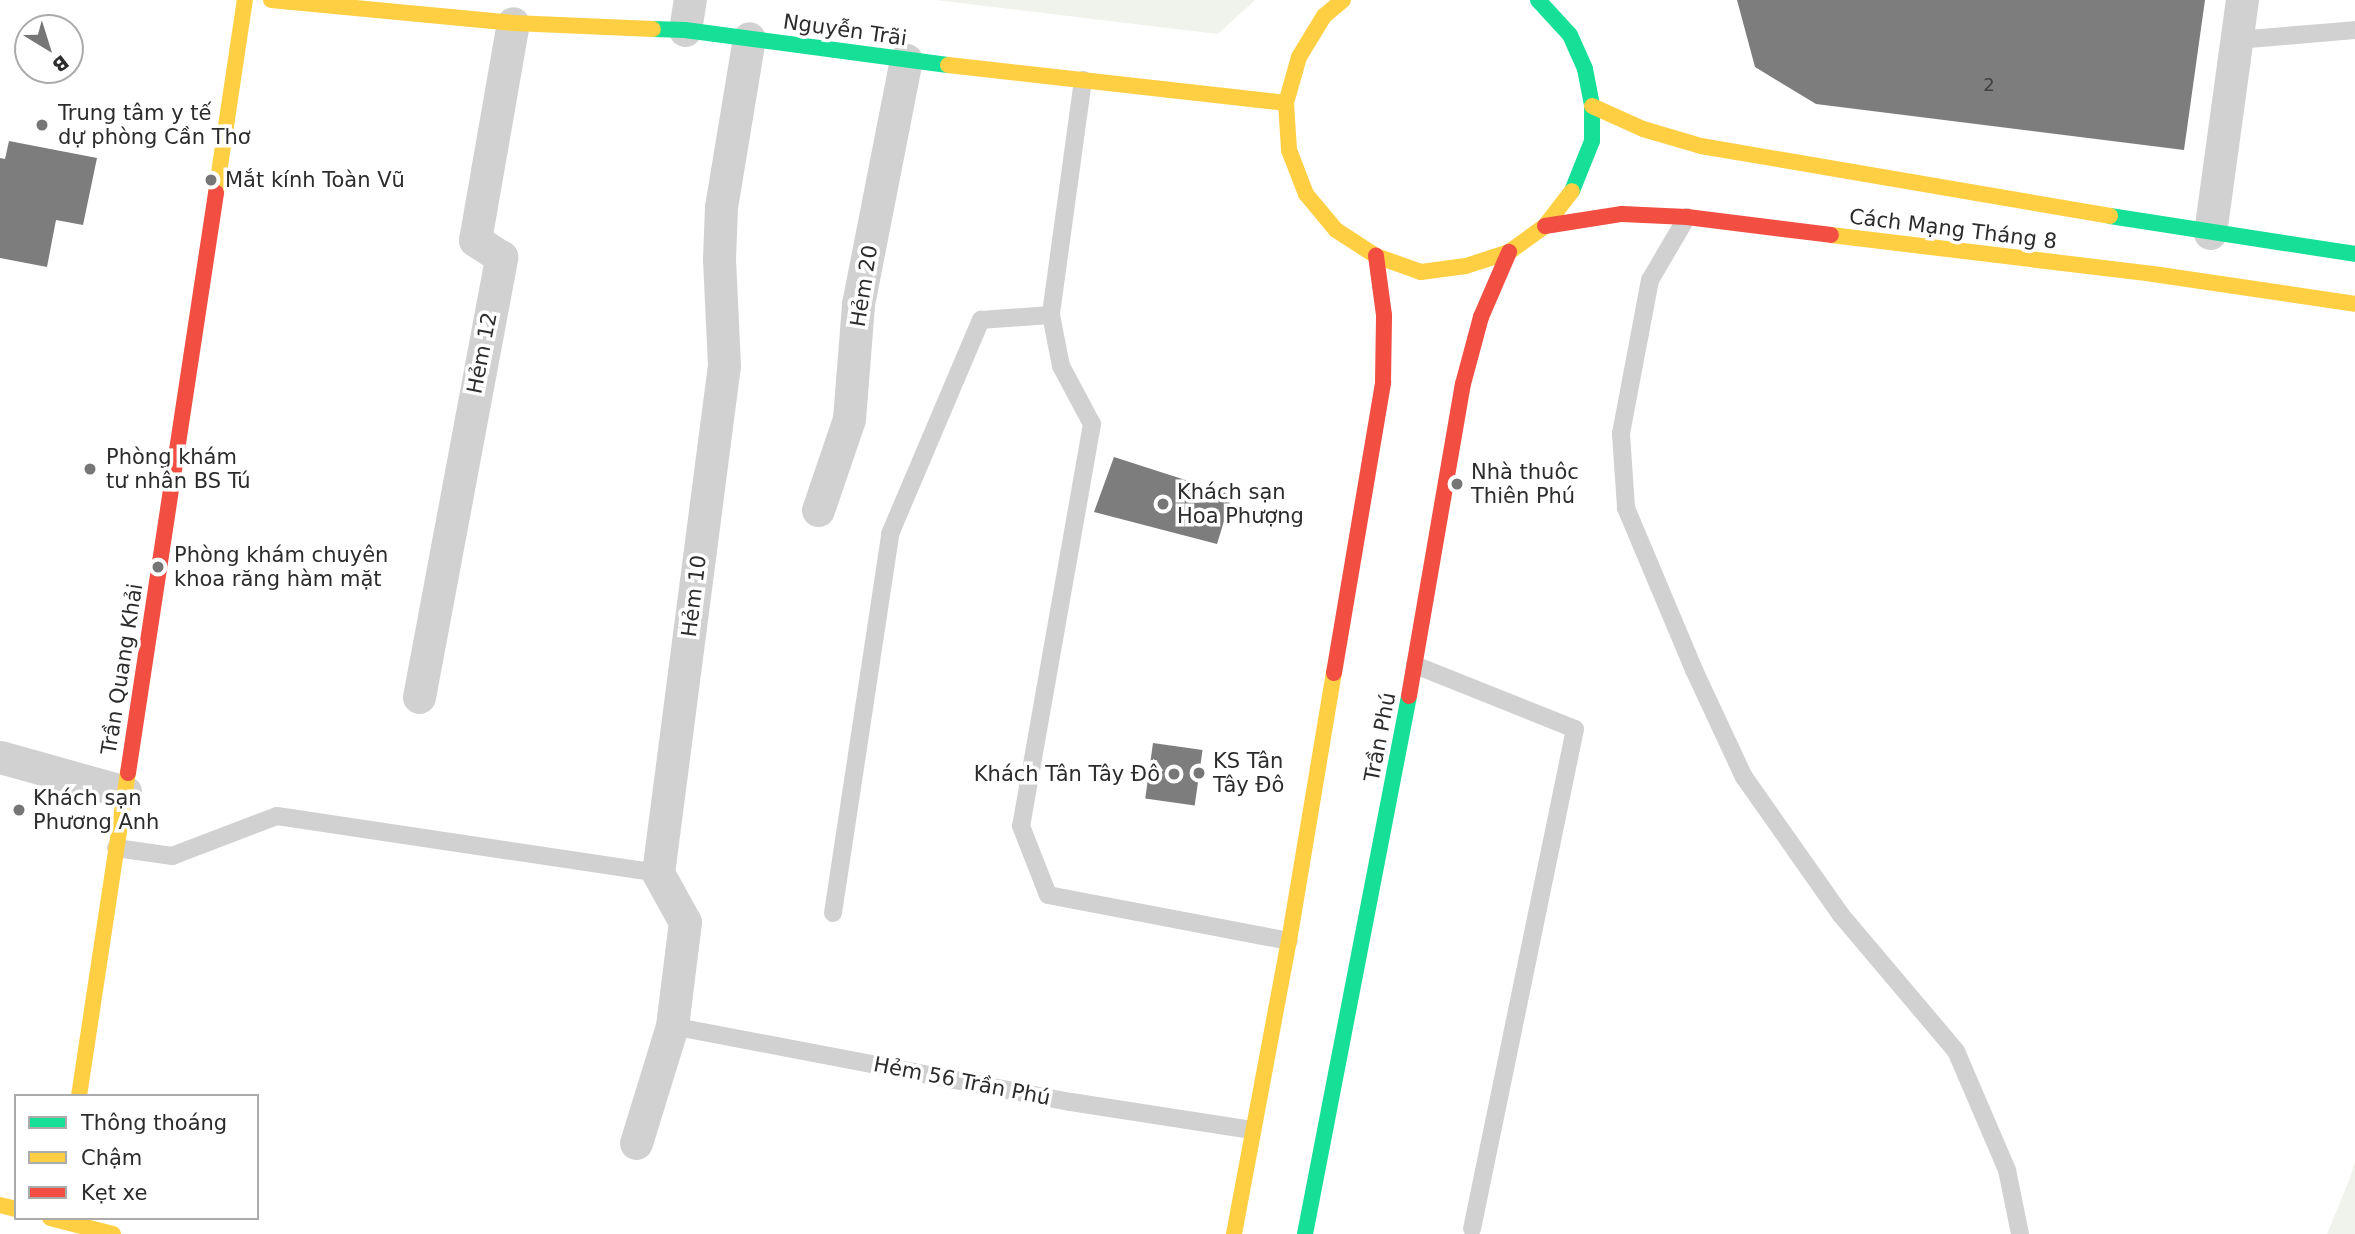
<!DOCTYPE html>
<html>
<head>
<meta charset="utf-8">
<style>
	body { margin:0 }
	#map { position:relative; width:2355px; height:1234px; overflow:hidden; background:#fff; font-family:"DejaVu Sans",sans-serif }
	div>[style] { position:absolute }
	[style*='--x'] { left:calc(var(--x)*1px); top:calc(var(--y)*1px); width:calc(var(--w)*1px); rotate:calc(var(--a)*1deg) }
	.green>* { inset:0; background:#f0f3eb }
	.building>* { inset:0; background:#7d7d7d; transform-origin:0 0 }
	.lane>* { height:18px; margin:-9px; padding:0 9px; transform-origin:9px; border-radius:9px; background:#d1d1d1 }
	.street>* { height:33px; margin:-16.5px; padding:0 16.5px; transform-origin:16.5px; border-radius:16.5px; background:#d1d1d1 }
	.fast>* { height:16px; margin:-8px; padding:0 8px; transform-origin:8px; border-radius:8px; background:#16e098 }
	.slow>* { height:16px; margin:-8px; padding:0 8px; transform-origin:8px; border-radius:8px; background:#ffcf43 }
	.jam>* { height:16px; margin:-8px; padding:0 8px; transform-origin:8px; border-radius:8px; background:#f24e42 }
	.dots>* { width:19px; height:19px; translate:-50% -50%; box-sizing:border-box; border:4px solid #fff; border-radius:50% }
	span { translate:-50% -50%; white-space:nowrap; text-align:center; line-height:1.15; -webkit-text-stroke:7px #fff; paint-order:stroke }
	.number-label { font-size:18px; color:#404040 }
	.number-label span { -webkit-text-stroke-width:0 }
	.street-label { font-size:21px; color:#2c2c2c }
	.poi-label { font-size:21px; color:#2c2c2c }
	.left { translate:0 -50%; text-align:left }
	.right { translate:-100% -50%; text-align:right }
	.legend { position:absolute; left:14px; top:1094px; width:245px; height:126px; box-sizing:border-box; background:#fff; border:2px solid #ababab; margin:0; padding:9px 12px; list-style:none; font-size:21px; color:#2c2c2c }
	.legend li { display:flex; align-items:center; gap:14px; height:35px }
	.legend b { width:35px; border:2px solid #ababab }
	.north { position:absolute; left:14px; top:14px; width:70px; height:70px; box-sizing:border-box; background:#fff; border:2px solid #ababab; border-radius:50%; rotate:142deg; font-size:19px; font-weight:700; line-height:28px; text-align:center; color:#2c2c2c }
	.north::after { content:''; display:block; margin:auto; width:24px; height:32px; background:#767676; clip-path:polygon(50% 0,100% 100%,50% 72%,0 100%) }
</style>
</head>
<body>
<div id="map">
	<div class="green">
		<div style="clip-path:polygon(936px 0,1255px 0,1218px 34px)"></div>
		<div style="clip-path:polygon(2355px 1162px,2355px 1234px,2327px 1234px,2350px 1178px)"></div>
	</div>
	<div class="building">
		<div style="clip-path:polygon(1737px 0,2205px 0,2184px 150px,1816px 104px,1755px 67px)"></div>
		<div style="clip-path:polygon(9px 141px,97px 158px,83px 225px,56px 220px,47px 267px,0 258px,0 158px,5px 159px)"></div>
		<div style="clip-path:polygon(1114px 457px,1232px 495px,1217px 544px,1094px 512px)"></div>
		<div style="left:1153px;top:743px;width:50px;height:56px;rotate:8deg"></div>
	</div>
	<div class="lane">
		<div style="--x:2237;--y:40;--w:118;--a:-4.8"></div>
		<div style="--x:1083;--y:80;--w:237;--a:97.8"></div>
		<div style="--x:1051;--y:315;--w:52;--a:78.9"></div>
		<div style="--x:1061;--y:366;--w:66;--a:61.9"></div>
		<div style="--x:1092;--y:424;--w:408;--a:100"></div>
		<div style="--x:1021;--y:826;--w:74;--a:68.6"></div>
		<div style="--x:1048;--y:895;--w:245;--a:10.8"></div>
		<div style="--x:1687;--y:217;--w:73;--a:120.4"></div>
		<div style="--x:1650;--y:280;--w:157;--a:100.7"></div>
		<div style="--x:1621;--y:434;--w:74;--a:86.1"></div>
		<div style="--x:1626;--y:508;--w:176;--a:67.2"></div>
		<div style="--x:1694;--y:670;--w:118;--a:65"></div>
		<div style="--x:1744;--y:777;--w:169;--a:54.9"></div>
		<div style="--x:1841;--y:915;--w:178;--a:49.8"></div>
		<div style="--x:1956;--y:1051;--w:129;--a:66.8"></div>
		<div style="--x:2007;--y:1170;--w:65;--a:78.5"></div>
		<div style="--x:1415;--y:665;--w:172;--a:21.8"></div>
		<div style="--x:1575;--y:729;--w:510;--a:101.64"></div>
		<div style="--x:116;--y:848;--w:57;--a:8.1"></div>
		<div style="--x:172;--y:856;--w:112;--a:-20.9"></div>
		<div style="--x:277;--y:816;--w:385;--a:8.5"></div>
		<div style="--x:833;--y:913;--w:383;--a:-81.4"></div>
		<div style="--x:890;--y:534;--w:233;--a:-67"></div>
		<div style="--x:981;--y:320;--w:70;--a:-4.1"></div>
		<div style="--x:672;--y:1026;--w:406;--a:10.8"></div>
		<div style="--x:1071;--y:1102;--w:183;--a:8.8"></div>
	</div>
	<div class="street">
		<div style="--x:685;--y:30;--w:30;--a:-81"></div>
		<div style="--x:2210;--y:233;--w:235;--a:-82.2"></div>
		<div style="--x:818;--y:510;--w:96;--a:-71.2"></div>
		<div style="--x:849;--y:419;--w:115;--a:-85.5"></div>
		<div style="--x:858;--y:304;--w:249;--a:-78.9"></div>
		<div style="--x:419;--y:697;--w:448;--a:-79.4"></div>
		<div style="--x:501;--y:257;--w:31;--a:-147"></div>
		<div style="--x:475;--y:240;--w:220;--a:-80.1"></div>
		<div style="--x:0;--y:757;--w:130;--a:15.6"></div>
		<div style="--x:636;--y:1143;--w:122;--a:-72.9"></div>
		<div style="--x:672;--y:1026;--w:105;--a:-82.9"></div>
		<div style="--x:685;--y:922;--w:56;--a:-118.9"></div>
		<div style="--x:658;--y:873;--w:512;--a:-82.6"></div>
		<div style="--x:724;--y:365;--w:106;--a:-92.7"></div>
		<div style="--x:719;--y:259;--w:52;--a:-87.8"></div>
		<div style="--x:721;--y:207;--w:171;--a:-80.6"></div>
	</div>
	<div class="fast">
		<div style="--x:1538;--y:0;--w:47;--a:47.6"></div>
		<div style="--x:1570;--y:35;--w:37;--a:66"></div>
		<div style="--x:1585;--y:69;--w:38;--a:79"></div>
		<div style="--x:1592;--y:106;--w:35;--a:90"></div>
		<div style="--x:1592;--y:141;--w:54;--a:111.8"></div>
		<div style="--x:653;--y:29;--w:32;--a:2"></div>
		<div style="--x:685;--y:30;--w:265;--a:7.6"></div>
		<div style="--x:2110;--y:216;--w:248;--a:8.8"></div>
		<div style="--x:1305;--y:1234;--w:548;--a:-79.06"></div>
	</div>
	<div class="slow">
		<div style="--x:271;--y:0;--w:243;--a:5.4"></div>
		<div style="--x:513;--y:23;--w:140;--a:2.5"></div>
		<div style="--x:1343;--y:0;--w:25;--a:140"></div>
		<div style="--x:1324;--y:16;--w:48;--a:121.4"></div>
		<div style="--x:1299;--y:57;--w:48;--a:105.8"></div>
		<div style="--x:1286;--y:103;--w:47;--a:86.3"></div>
		<div style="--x:1289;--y:150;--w:47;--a:68.9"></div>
		<div style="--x:1306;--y:194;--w:47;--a:50.2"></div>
		<div style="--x:1336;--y:230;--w:48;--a:33"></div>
		<div style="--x:1376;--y:256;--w:48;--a:19.6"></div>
		<div style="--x:1421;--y:272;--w:45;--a:-7.6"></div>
		<div style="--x:1466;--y:266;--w:45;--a:-18"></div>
		<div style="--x:1509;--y:252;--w:44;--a:-35.8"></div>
		<div style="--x:1545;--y:226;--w:44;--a:-52.4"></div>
		<div style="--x:948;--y:65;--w:340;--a:6.4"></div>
		<div style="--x:1592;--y:106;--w:56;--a:24.3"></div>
		<div style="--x:1643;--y:129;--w:60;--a:16.3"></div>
		<div style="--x:1701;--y:146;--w:415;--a:9.7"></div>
		<div style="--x:216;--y:193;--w:195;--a:-81.5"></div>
		<div style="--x:1831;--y:235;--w:324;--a:6.9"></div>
		<div style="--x:2153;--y:274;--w:204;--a:8.4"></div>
		<div style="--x:79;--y:1096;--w:327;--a:-81.4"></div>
		<div style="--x:0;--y:1205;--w:16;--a:14"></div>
		<div style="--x:50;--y:1218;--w:65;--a:14.3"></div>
		<div style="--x:1234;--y:1234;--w:298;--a:-79.4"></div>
		<div style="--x:1289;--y:941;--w:272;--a:-80.5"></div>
	</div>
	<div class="jam">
		<div style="--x:1545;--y:226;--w:78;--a:-8.9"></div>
		<div style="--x:1622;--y:214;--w:65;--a:2.6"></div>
		<div style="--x:1687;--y:217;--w:145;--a:7.1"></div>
		<div style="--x:1334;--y:673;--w:295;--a:-80.4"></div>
		<div style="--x:1383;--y:382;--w:67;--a:-89.1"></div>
		<div style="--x:1384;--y:315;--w:60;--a:-97.7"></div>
		<div style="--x:1409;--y:696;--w:317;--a:-80.2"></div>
		<div style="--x:1463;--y:384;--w:69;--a:-75"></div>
		<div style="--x:1481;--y:317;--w:71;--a:-66.7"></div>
		<div style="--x:128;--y:773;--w:587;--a:-81.37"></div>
	</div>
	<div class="dots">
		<div style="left:42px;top:125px;background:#767676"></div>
		<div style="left:211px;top:180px;background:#767676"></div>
		<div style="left:90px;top:469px;background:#767676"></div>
		<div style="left:1457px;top:484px;background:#767676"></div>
		<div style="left:1163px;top:504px;background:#767676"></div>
		<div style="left:158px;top:567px;background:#767676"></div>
		<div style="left:1199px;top:773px;background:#767676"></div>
		<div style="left:1174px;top:774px;background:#767676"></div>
		<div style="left:19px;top:810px;background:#767676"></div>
	</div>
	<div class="number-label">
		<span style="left:1989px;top:85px">2</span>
	</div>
	<div class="street-label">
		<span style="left:845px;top:30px;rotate:8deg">Nguyễn Trãi</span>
		<span style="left:1953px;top:229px;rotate:7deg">Cách Mạng Tháng 8</span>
		<span style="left:864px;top:286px;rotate:-81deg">Hẻm 20</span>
		<span style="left:482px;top:353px;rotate:-79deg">Hẻm 12</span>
		<span style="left:694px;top:596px;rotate:-83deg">Hẻm 10</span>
		<span style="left:122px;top:669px;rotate:-81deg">Trần Quang Khải</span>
		<span style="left:1380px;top:737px;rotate:-79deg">Trần Phú</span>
		<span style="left:962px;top:1081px;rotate:11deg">Hẻm 56 Trần Phú</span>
	</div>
	<div class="poi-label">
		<span class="left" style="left:58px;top:125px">Trung tâm y tế<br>dự phòng Cần Thơ</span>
		<span class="left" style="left:225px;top:180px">Mắt kính Toàn Vũ</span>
		<span class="left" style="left:106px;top:469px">Phòng khám<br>tư nhân BS Tú</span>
		<span class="left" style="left:1471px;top:484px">Nhà thuôc<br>Thiên Phú</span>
		<span class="left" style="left:1177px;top:504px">Khách sạn<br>Hoa Phượng</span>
		<span class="left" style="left:174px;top:567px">Phòng khám chuyên<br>khoa răng hàm mặt</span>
		<span class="left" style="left:1213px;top:773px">KS Tân<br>Tây Đô</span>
		<span class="right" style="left:1160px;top:774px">Khách Tân Tây Đô</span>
		<span class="left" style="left:33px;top:810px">Khách sạn<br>Phương Anh</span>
	</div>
	<ul class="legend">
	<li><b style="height:9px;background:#16e098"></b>Thông thoáng</li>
	<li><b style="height:9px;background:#ffcf43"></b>Chậm</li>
	<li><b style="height:9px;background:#f24e42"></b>Kẹt xe</li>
	</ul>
	<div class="north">B</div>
</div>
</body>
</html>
